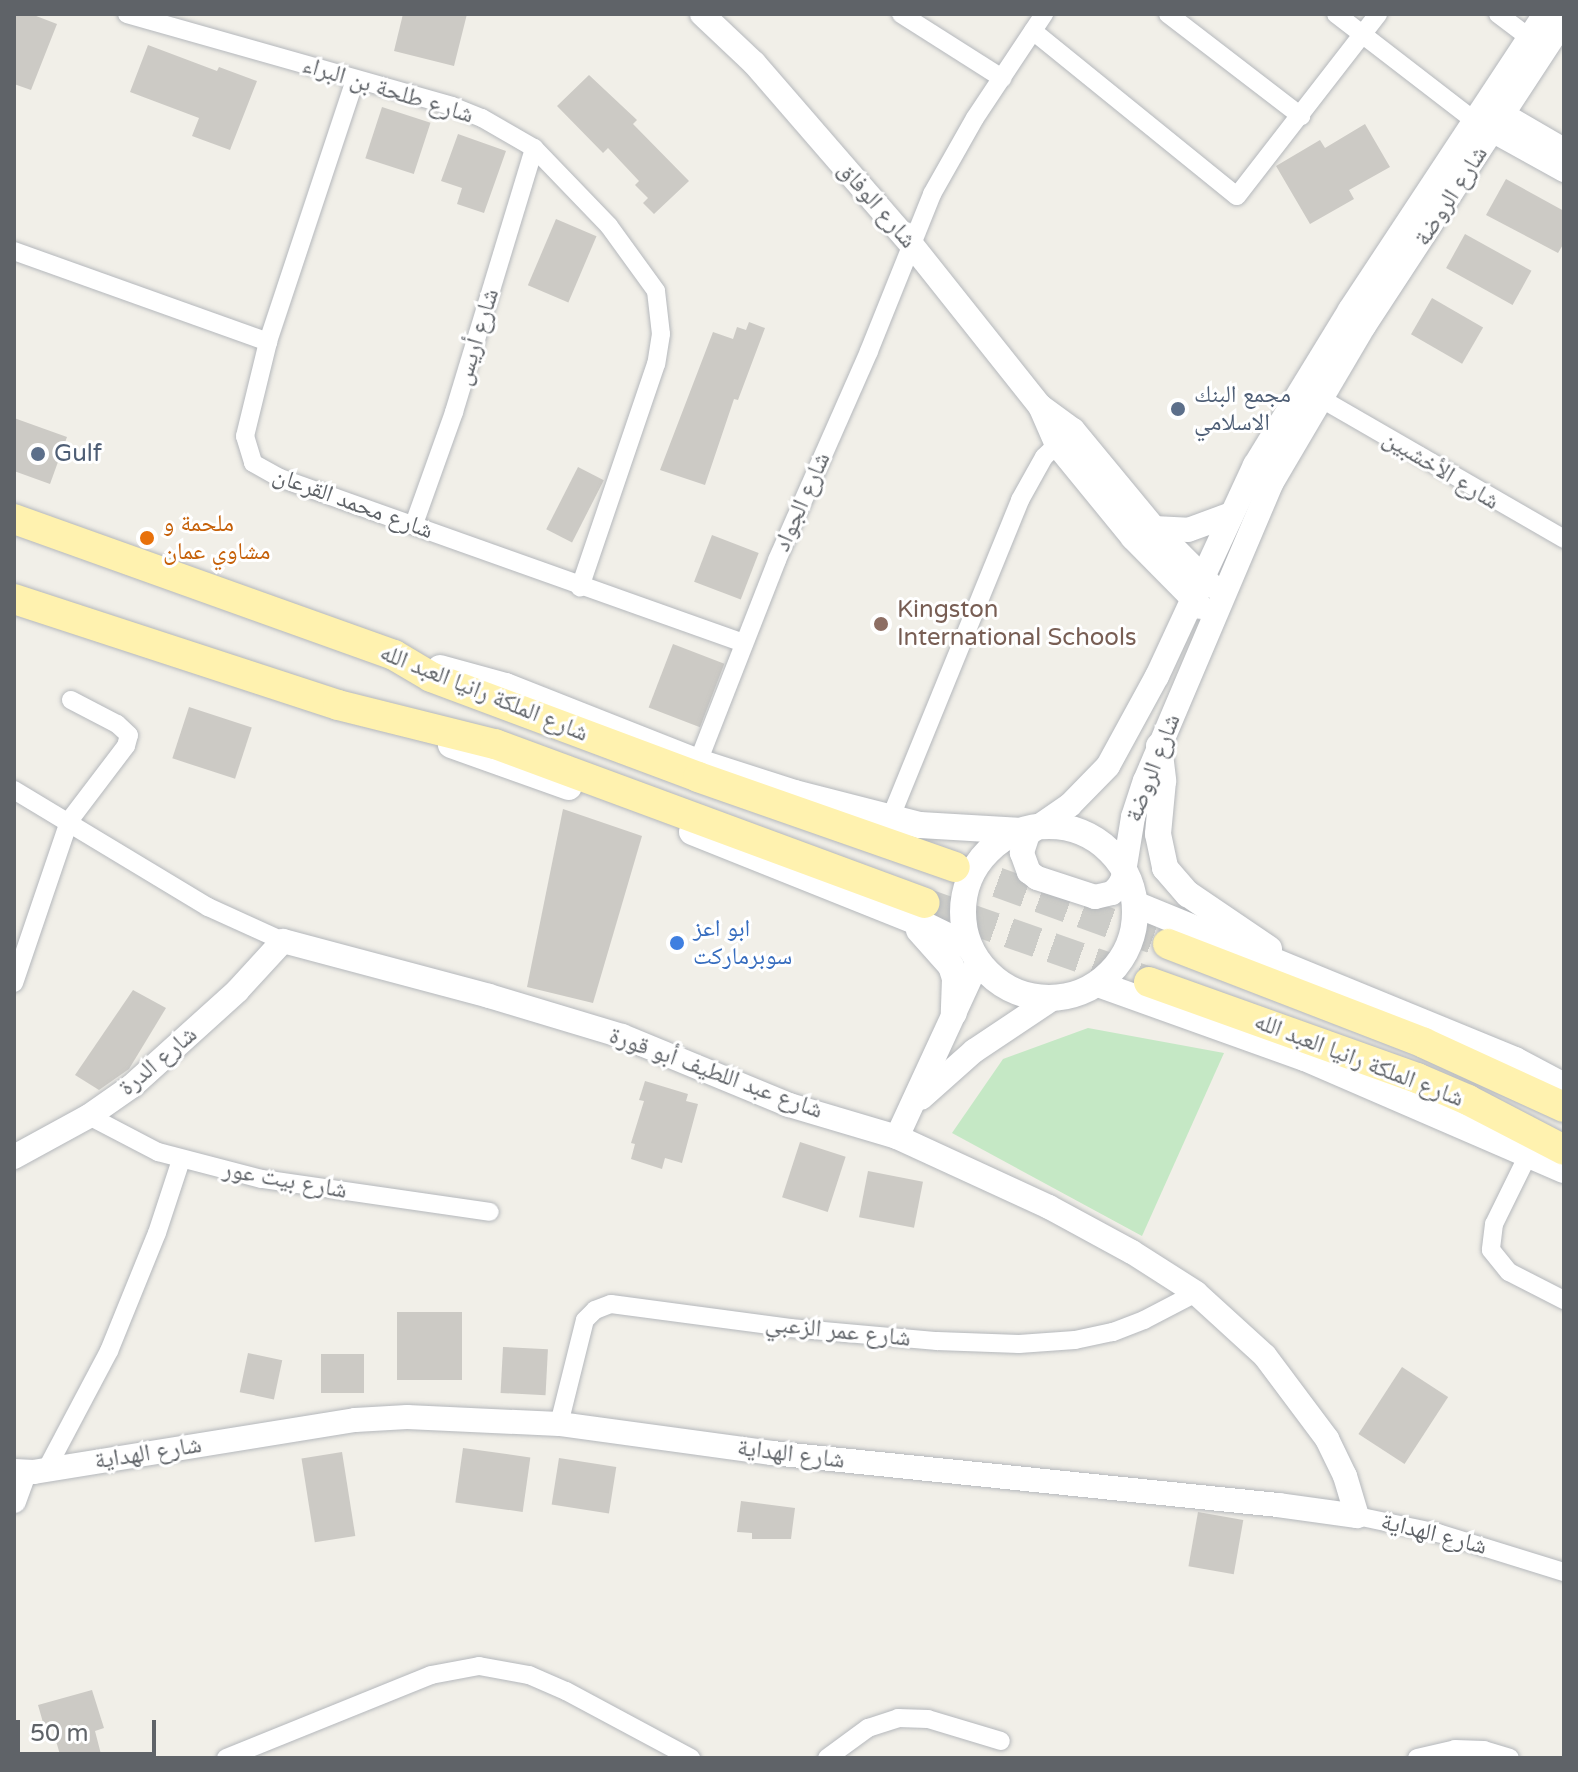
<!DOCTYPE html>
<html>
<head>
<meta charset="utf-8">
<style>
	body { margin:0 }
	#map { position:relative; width:1578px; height:1772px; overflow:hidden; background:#f1efe8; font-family:"Varela Round","Noto Naskh Arabic",sans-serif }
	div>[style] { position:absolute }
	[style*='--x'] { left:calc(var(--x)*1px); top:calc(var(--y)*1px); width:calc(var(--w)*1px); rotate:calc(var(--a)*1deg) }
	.green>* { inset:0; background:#c5e8c5 }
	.building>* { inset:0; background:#cccac5; transform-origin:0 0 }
	.primary-tunnel>* { height:30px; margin-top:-15px; transform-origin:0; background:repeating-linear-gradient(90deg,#ccccc8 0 30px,transparent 0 45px) }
	.roads { filter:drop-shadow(0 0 2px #b5b8bc) drop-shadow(0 0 2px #b5b8bc) }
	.minor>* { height:18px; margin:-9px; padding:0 9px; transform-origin:9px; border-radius:9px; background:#fff }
	.tertiary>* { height:24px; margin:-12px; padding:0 12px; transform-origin:12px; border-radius:12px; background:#fff }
	.secondary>* { height:26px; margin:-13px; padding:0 13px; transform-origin:13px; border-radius:13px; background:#fff }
	.secondary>.ring { margin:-13px; padding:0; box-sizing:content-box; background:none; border:26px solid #fff; border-radius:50% }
	.primary>* { height:30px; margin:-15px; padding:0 15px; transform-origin:15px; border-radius:15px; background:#fff2af }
	.dots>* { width:22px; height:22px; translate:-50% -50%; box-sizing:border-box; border:4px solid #fff; border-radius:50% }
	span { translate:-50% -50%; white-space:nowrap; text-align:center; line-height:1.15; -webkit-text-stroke:6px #fff; paint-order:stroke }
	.street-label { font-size:24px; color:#5f6368 }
	.service-label { font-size:24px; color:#4e5e75 }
	.left { translate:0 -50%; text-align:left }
	.food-label { font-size:24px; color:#c56008 }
	.education-label { font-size:24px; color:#785e54 }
	.shop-label { font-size:24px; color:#366cbe }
	.frame { position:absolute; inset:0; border:16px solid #5f6368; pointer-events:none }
	.scale { position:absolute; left:16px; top:1720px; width:140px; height:36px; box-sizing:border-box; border:4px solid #5f6368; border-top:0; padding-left:10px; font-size:24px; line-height:28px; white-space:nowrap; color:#5f6368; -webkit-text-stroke:6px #fff; paint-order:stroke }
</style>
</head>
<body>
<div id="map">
	<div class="green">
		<div style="clip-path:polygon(1088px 1028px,1224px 1053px,1142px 1236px,952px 1133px,1003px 1059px)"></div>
	</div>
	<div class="building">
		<div style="clip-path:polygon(14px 14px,31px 14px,57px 24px,31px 90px,14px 84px)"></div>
		<div style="clip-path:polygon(403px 14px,467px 14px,454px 66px,394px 51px)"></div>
		<div style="clip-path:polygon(148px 45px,217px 71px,219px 67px,257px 81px,230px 150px,192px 136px,199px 118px,130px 92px)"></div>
		<div style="clip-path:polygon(589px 75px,637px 120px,633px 124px,689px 181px,654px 214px,643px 203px,648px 198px,635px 185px,639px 181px,608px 148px,603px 153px,557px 106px)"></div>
		<div style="left:382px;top:107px;width:51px;height:54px;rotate:18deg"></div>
		<div style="clip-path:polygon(1365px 124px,1390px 167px,1349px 190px,1354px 199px,1310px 224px,1276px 166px,1320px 140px,1325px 148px)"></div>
		<div style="clip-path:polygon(458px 134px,506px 151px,484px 213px,457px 204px,462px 188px,441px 181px)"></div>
		<div style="clip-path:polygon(1506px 179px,1564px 211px,1564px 243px,1558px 253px,1486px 215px)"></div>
		<div style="left:556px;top:219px;width:44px;height:72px;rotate:23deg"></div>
		<div style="left:1465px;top:234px;width:76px;height:39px;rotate:29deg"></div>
		<div style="left:1432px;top:298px;width:59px;height:42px;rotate:30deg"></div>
		<div style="clip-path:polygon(749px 322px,765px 328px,738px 400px,734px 399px,705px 485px,660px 470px,713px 332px,733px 339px,737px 327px,746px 330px)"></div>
		<div style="clip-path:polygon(14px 418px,67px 437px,50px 484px,14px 471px)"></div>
		<div style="left:578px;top:467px;width:29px;height:70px;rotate:27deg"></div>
		<div style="left:712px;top:535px;width:50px;height:50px;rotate:21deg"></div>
		<div style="left:673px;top:644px;width:55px;height:68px;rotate:21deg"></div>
		<div style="left:189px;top:707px;width:66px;height:54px;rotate:18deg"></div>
		<div style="clip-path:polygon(563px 809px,642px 836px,593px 1003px,527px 987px)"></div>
		<div style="clip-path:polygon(133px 990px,166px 1008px,129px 1069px,99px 1090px,75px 1075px)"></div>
		<div style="clip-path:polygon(645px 1081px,688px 1094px,686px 1101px,698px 1104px,682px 1163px,665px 1158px,662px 1169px,631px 1159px,635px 1144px,631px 1143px,644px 1101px,639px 1100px)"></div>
		<div style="left:800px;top:1142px;width:48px;height:58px;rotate:18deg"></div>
		<div style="left:868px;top:1171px;width:56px;height:47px;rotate:11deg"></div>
		<div style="left:462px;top:1312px;width:68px;height:65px;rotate:90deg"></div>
		<div style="left:503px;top:1347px;width:45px;height:46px;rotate:3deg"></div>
		<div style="left:248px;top:1353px;width:35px;height:40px;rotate:12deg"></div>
		<div style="left:321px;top:1354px;width:43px;height:39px"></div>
		<div style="left:1402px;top:1367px;width:55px;height:80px;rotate:33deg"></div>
		<div style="left:463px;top:1448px;width:68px;height:55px;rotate:8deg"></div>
		<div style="left:342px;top:1452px;width:85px;height:41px;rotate:81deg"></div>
		<div style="left:559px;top:1458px;width:58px;height:47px;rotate:9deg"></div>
		<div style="clip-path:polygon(741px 1501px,795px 1508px,791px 1539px,752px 1539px,752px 1533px,737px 1532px)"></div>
		<div style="left:1198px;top:1512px;width:46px;height:55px;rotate:10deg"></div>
		<div style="clip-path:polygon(92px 1690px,104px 1728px,95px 1731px,102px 1758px,61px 1758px,51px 1724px,44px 1726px,38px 1705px)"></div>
	</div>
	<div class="primary-tunnel">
		<div style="--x:955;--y:867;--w:226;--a:19.9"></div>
		<div style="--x:924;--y:903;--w:238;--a:19.3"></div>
	</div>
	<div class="roads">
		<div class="minor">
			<div style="--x:127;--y:14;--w:338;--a:15.8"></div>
			<div style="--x:452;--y:106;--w:32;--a:22"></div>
			<div style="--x:482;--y:118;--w:60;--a:30"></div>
			<div style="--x:534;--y:148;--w:108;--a:46.1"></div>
			<div style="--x:609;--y:226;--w:80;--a:54.1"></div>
			<div style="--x:656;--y:291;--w:43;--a:83.4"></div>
			<div style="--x:661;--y:334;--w:30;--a:99"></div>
			<div style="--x:656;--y:364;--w:236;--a:108.8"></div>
			<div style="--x:901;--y:14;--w:120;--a:32.4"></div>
			<div style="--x:1168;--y:14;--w:168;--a:37.5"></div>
			<div style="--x:1336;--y:14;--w:175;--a:37.6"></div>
			<div style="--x:1498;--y:14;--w:39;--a:37"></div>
			<div style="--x:1033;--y:31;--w:262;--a:39"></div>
			<div style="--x:1237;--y:196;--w:230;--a:-52.2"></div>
			<div style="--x:355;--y:80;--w:276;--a:108.4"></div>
			<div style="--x:268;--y:342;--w:97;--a:103.7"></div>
			<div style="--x:245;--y:436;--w:28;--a:73"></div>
			<div style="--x:253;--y:463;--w:31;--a:29"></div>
			<div style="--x:280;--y:478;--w:492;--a:19.6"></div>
			<div style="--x:14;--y:251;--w:270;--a:19.7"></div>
			<div style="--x:1320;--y:398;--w:282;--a:30"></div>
			<div style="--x:414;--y:524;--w:119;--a:-70.3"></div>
			<div style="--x:454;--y:412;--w:276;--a:-73.1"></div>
			<div style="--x:698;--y:762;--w:217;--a:-68.6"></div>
			<div style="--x:777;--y:560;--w:228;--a:-66.2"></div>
			<div style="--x:869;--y:351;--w:169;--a:-68.1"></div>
			<div style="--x:932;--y:194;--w:87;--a:-60.5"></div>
			<div style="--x:975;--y:118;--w:125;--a:-56.4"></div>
			<div style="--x:14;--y:790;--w:227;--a:31.1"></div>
			<div style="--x:208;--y:907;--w:82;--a:24.4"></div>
			<div style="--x:890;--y:819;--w:344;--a:-67.8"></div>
			<div style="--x:1020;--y:500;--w:49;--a:-60.8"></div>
			<div style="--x:1044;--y:457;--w:29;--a:-44"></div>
			<div style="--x:14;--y:983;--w:171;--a:-71.2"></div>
			<div style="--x:69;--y:821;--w:94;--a:-52.8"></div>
			<div style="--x:126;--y:746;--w:11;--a:-75"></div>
			<div style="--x:129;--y:735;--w:16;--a:-137"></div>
			<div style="--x:117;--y:724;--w:52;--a:-152.4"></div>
			<div style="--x:89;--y:1116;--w:78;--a:27.6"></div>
			<div style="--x:158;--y:1152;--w:107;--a:14.6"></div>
			<div style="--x:262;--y:1179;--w:230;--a:8.2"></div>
			<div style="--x:1529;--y:1153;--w:79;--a:116.2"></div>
			<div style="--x:1494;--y:1224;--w:26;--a:97"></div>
			<div style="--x:1491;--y:1250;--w:28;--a:51"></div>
			<div style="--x:1509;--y:1272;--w:62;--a:27"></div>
			<div style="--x:559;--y:1424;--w:107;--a:-76"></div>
			<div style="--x:585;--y:1320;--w:14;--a:-45"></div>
			<div style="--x:595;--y:1310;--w:17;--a:-21"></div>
			<div style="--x:611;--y:1304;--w:181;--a:7.6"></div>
			<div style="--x:790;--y:1328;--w:148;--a:5.1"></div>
			<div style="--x:937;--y:1341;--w:82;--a:2.1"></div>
			<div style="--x:1019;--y:1344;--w:56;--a:-4.1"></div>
			<div style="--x:1075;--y:1340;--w:39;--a:-12"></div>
			<div style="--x:1113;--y:1332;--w:33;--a:-21"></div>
			<div style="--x:1144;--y:1320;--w:59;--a:-27.4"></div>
			<div style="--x:46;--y:1470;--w:135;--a:-62.1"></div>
			<div style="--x:109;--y:1351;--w:127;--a:-67.9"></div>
			<div style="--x:157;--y:1233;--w:77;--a:-71.8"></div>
			<div style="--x:1357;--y:1516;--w:83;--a:11.9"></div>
			<div style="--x:1438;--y:1533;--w:132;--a:17.2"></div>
			<div style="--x:226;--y:1758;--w:221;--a:-22"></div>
			<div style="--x:431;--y:1675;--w:49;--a:-10.6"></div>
			<div style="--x:479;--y:1666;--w:51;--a:10.2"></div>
			<div style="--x:529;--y:1675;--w:40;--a:23.4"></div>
			<div style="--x:566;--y:1691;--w:142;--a:28.2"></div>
			<div style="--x:827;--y:1758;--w:51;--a:-36.2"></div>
			<div style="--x:868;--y:1728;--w:32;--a:-18"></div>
			<div style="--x:898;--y:1718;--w:30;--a:2"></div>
			<div style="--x:928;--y:1719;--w:76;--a:16.8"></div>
			<div style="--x:1417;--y:1758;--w:39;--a:-13"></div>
			<div style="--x:1455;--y:1749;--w:29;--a:2"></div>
			<div style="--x:1484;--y:1750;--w:27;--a:17"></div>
		</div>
		<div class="tertiary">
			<div style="--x:702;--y:14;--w:71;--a:43.3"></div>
			<div style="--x:754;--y:63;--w:240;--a:49.1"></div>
			<div style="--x:911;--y:244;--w:207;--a:51.5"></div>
			<div style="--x:1040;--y:406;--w:43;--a:66.4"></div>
			<div style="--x:1057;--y:445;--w:120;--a:50.7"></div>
			<div style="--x:1133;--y:538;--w:97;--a:45.4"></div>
			<div style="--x:1545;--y:14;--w:354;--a:123.4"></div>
			<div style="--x:1350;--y:310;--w:182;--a:121.5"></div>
			<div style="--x:1255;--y:465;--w:233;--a:114.9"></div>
			<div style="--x:1157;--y:676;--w:102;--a:118.6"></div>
			<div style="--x:1108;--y:766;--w:54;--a:134.3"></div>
			<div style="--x:1070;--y:805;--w:51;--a:145.4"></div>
			<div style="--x:1028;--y:834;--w:20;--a:108"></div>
			<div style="--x:1022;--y:853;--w:20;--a:70"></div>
			<div style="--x:1029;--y:872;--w:10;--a:37"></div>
			<div style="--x:1037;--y:878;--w:61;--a:18.1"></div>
			<div style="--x:1095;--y:897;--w:17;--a:-13"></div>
			<div style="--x:1112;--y:893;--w:10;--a:-45"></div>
			<div style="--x:1119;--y:886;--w:9;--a:-63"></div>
			<div style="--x:1123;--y:878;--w:62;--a:-80.7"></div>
			<div style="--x:1133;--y:817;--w:38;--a:-72"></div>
			<div style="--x:1145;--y:781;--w:325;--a:-67"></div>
			<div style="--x:1272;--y:482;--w:181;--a:-59.5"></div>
			<div style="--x:1364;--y:326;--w:366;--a:-56.8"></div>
			<div style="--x:1490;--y:107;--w:86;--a:30.2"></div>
			<div style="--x:1481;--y:124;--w:95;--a:29"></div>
			<div style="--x:1040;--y:406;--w:41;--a:36"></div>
			<div style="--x:1073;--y:430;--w:127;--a:50.4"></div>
			<div style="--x:1154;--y:528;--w:82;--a:45"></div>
			<div style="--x:1154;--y:528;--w:34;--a:3"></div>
			<div style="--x:1188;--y:530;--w:44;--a:-20.1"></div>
			<div style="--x:921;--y:1098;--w:71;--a:-41.6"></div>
			<div style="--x:974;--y:1051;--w:94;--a:-33.7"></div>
			<div style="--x:897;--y:1137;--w:193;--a:-65.2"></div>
			<div style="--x:14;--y:1157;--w:85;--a:-28.7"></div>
			<div style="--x:89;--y:1116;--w:52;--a:-34.9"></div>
			<div style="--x:132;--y:1086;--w:142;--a:-42.1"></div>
			<div style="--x:237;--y:991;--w:68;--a:-47.4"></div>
			<div style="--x:283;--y:941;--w:213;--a:14.9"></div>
			<div style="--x:489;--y:996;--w:139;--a:16.7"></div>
			<div style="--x:622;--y:1036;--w:181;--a:22.4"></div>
			<div style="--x:789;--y:1105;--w:113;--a:16.5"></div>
			<div style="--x:897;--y:1137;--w:167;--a:24.7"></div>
			<div style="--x:1049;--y:1207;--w:94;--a:28.5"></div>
			<div style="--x:1132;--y:1252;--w:76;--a:32.6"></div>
			<div style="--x:1196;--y:1293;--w:93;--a:42.4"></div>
			<div style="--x:1265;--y:1356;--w:104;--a:53.2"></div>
			<div style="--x:1327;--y:1439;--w:41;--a:64.1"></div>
			<div style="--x:1345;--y:1476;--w:42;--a:73.3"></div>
			<div style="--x:1357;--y:1516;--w:80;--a:-172.1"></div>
			<div style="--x:1278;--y:1505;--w:509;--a:-174.13"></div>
			<div style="--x:772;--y:1453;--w:215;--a:-172.2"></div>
			<div style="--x:559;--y:1424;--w:152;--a:-177.4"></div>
			<div style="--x:407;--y:1417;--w:52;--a:176.7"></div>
			<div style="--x:355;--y:1420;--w:325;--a:170.8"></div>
			<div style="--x:34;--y:1472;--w:20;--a:-177"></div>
			<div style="--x:14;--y:1501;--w:30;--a:-70"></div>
		</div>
		<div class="secondary">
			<div style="--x:440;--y:668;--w:68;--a:15.3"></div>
			<div style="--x:506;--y:686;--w:206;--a:21.6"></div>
			<div style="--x:698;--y:762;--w:102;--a:17.7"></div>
			<div style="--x:795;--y:793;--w:129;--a:14.4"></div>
			<div style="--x:920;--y:825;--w:102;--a:3.4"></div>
			<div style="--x:451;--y:745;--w:125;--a:19.6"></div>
			<div style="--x:1159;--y:746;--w:35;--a:83"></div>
			<div style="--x:1163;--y:781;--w:53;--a:95.4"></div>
			<div style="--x:1158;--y:834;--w:35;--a:78"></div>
			<div style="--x:1165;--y:868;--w:35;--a:49"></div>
			<div style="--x:1188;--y:894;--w:98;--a:34.2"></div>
			<div class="ring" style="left:963px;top:826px;width:146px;height:146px"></div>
			<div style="--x:692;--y:832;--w:251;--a:21.8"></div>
			<div style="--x:925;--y:925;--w:50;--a:26.1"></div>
			<div style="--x:1135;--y:904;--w:411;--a:22.3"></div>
			<div style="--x:1515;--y:1060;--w:55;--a:28"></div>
			<div style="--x:919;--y:930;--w:48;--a:48.4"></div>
			<div style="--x:951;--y:966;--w:13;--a:72"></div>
			<div style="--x:955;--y:978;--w:35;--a:92"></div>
			<div style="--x:1098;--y:984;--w:220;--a:19.7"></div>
			<div style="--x:1305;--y:1058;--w:282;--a:23.4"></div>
		</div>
		<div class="primary">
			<div style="--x:14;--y:519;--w:404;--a:19.7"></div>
			<div style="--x:394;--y:655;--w:43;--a:30.7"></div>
			<div style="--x:431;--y:677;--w:285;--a:20.5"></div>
			<div style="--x:698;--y:777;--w:272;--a:19.3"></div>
			<div style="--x:14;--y:599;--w:341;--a:18.1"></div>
			<div style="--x:338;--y:705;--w:162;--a:14"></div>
			<div style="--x:495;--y:744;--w:458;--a:20.3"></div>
			<div style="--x:1168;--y:944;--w:274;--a:21.1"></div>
			<div style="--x:1424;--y:1043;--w:154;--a:24.6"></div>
			<div style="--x:1149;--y:982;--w:285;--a:19.7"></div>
			<div style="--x:1417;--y:1078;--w:56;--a:23.3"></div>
			<div style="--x:1468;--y:1100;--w:108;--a:27.5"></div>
		</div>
	</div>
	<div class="dots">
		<div style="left:1178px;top:409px;background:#5c6f8a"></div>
		<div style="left:38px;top:454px;background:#5c6f8a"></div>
		<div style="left:147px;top:538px;background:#e8710a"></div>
		<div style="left:881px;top:624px;background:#8d6e63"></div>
		<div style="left:677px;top:943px;background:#3f7fe0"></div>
	</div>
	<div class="street-label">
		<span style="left:388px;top:90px;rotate:17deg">شارع طلحة بن البراء</span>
		<span style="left:1451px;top:196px;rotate:-57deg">شارع الروضة</span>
		<span style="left:877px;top:205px;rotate:49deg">شارع الوفاق</span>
		<span style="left:477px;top:337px;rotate:-73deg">شارع أريس</span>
		<span style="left:1441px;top:470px;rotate:31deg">شارع الأخشبين</span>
		<span style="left:802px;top:502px;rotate:-66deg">شارع الجواد</span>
		<span style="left:353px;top:503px;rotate:20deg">شارع محمد القرعان</span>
		<span style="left:484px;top:693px;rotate:22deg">شارع الملكة رانيا العبد الله</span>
		<span style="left:1153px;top:768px;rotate:-69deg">شارع الروضة</span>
		<span style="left:1359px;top:1060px;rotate:21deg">شارع الملكة رانيا العبد الله</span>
		<span style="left:158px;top:1061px;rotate:-40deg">شارع الدرة</span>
		<span style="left:716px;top:1073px;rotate:20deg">شارع عبد اللطيف أبو قورة</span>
		<span style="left:285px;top:1180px;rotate:10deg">شارع بيت عور</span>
		<span style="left:838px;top:1331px;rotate:6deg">شارع عمر الزعبي</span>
		<span style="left:148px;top:1453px;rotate:-9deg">شارع الهداية</span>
		<span style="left:791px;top:1454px;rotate:7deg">شارع الهداية</span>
		<span style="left:1434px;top:1534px;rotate:14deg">شارع الهداية</span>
	</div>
	<div class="service-label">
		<span class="left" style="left:1194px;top:409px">مجمع البنك<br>الاسلامي</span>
		<span class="left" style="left:54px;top:454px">Gulf</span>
	</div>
	<div class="food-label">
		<span class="left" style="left:163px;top:538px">ملحمة و<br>مشاوي عمان</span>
	</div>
	<div class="education-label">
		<span class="left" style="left:897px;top:624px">Kingston<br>International Schools</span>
	</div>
	<div class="shop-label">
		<span class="left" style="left:693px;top:943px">ابو اعز<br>سوبرماركت</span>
	</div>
	<div class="frame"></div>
	<div class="scale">50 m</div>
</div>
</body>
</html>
